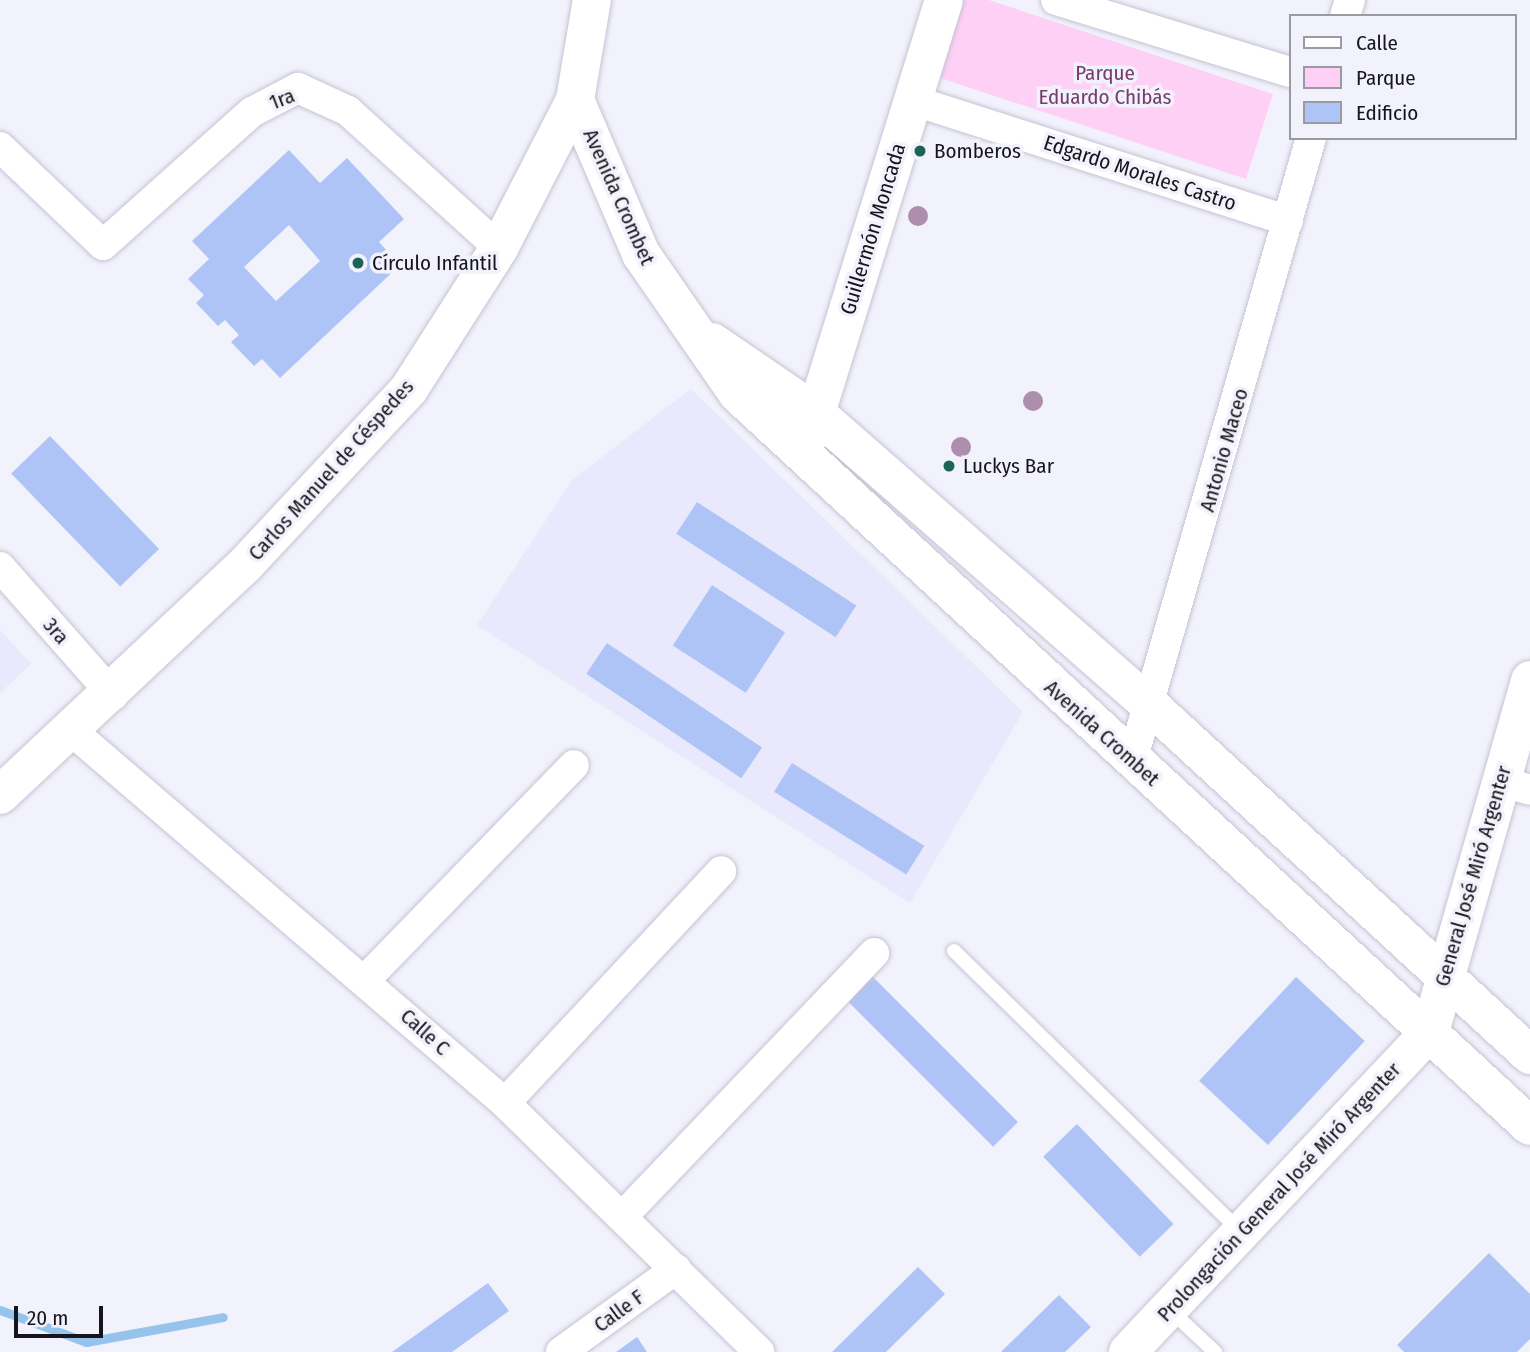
<!DOCTYPE html>
<html>
<head>
<meta charset="utf-8">
<style>
	body { margin:0 }
	#map { position:relative; width:1530px; height:1352px; overflow:hidden; background:#f2f2fc; font-family:"Fira Sans Condensed",sans-serif }
	div>[style] { position:absolute }
	[style*='--x'] { left:calc(var(--x)*1px); top:calc(var(--y)*1px); width:calc(var(--w)*1px); rotate:calc(var(--a)*1deg) }
	.built>* { inset:0; background:#eae8fc }
	.green>* { inset:0; background:#ffd0f5 }
	.stream>* { height:9px; margin:-4.5px; padding:0 4.5px; transform-origin:4.5px; border-radius:4.5px; background:#96c3eb }
	.building>* { inset:0; background:#afc4f6; transform-origin:0 0 }
	.roads { filter:drop-shadow(0 0 2px #c5c3d4) drop-shadow(0 0 2px #c5c3d4) }
	.lane>* { height:14px; margin:-7px; padding:0 7px; transform-origin:7px; border-radius:7px; background:#fff }
	.street>* { height:30px; margin:-15px; padding:0 15px; transform-origin:15px; border-radius:15px; background:#fff }
	.secondary>* { height:38px; margin:-19px; padding:0 19px; transform-origin:19px; border-radius:19px; background:#fff }
	.trees>* { width:20px; height:20px; margin:-10px; border-radius:50%; background:#ae8ead }
	.dots>* { width:19px; height:19px; translate:-50% -50%; box-sizing:border-box; border:4px solid #f2f2fc; border-radius:50% }
	span { translate:-50% -50%; white-space:nowrap; text-align:center; line-height:1.15; -webkit-text-stroke:7px #f2f2fc; paint-order:stroke }
	.park-label { font-size:21px; color:#763c6d }
	.street-label { font-size:21px; color:#16151b }
	.poi-label { font-size:21px; color:#16151b }
	.left { translate:0 -50%; text-align:left }
	.legend { position:absolute; left:1289px; top:14px; width:228px; height:126px; box-sizing:border-box; background:#f2f2fc; border:2px solid #9a9aa2; margin:0; padding:9px 12px; list-style:none; font-size:21px; color:#16151b }
	.legend li { display:flex; align-items:center; gap:14px; height:35px }
	.legend b { width:35px; border:2px solid #9a9aa2 }
	.scale { position:absolute; left:14px; top:1306px; width:89px; height:32px; box-sizing:border-box; border:4px solid #16151b; border-top:0; padding-left:9px; font-size:21px; line-height:24px; white-space:nowrap; color:#16151b; -webkit-text-stroke:5px #f2f2fc; paint-order:stroke }
</style>
</head>
<body>
<div id="map">
	<div class="built">
		<div style="clip-path:polygon(691px 389px,1023px 712px,910px 903px,477px 625px,573px 479px)"></div>
		<div style="clip-path:polygon(0 630px,31px 664px,0 693px)"></div>
	</div>
	<div class="green">
		<div style="clip-path:polygon(962px 0,989px 0,1273px 94px,1246px 179px,937px 77px)"></div>
	</div>
	<div class="stream">
		<div style="--x:0;--y:1310;--w:92;--a:20.4"></div>
		<div style="--x:86;--y:1342;--w:139;--a:-10.3"></div>
	</div>
	<div class="building">
		<div style="clip-path:polygon(evenodd,289px 150px,320px 183px,347px 158px,404px 219px,379px 242px,400px 265px,280px 378px,262px 359px,254px 366px,231px 342px,239px 335px,225px 320px,218px 326px,196px 303px,204px 295px,188px 279px,209px 259px,192px 241px,289px 150px,289px 225px,320px 261px,276px 301px,244px 267px,289px 225px)"></div>
		<div style="left:50px;top:436px;width:157px;height:54px;rotate:46deg"></div>
		<div style="left:697px;top:502px;width:190px;height:38px;rotate:33deg"></div>
		<div style="left:712px;top:585px;width:87px;height:72px;rotate:33deg"></div>
		<div style="left:607px;top:643px;width:187px;height:37px;rotate:34deg"></div>
		<div style="left:792px;top:763px;width:156px;height:34px;rotate:32deg"></div>
		<div style="left:868px;top:972px;width:212px;height:35px;rotate:45deg"></div>
		<div style="left:1296px;top:977px;width:94px;height:142px;rotate:43deg"></div>
		<div style="left:1077px;top:1124px;width:139px;height:47px;rotate:46deg"></div>
		<div style="clip-path:polygon(1489px 1253px,1530px 1294px,1530px 1339px,1517px 1352px,1404px 1352px,1397px 1345px)"></div>
		<div style="clip-path:polygon(918px 1267px,945px 1294px,886px 1352px,832px 1352px)"></div>
		<div style="clip-path:polygon(488px 1283px,509px 1311px,452px 1352px,392px 1352px)"></div>
		<div style="clip-path:polygon(1059px 1295px,1091px 1327px,1065px 1352px,1001px 1352px)"></div>
		<div style="clip-path:polygon(637px 1337px,647px 1352px,616px 1352px)"></div>
	</div>
	<div class="roads">
		<div class="lane">
			<div style="--x:954;--y:951;--w:400;--a:44.4"></div>
			<div style="--x:1170;--y:1310;--w:62;--a:43"></div>
		</div>
		<div class="street">
			<div style="--x:1056;--y:0;--w:245;--a:17.1"></div>
			<div style="--x:1345;--y:16;--w:17;--a:-73"></div>
			<div style="--x:912;--y:100;--w:395;--a:17.8"></div>
			<div style="--x:0;--y:147;--w:142;--a:43.6"></div>
			<div style="--x:103;--y:245;--w:200;--a:-41.8"></div>
			<div style="--x:252;--y:112;--w:52;--a:-27.6"></div>
			<div style="--x:298;--y:88;--w:55;--a:24.7"></div>
			<div style="--x:348;--y:111;--w:204;--a:42.2"></div>
			<div style="--x:0;--y:567;--w:171;--a:48.6"></div>
			<div style="--x:73;--y:732;--w:569;--a:40.66"></div>
			<div style="--x:505;--y:1103;--w:356;--a:44.4"></div>
			<div style="--x:1132;--y:761;--w:648;--a:-73.97"></div>
			<div style="--x:1501;--y:781;--w:30;--a:17"></div>
			<div style="--x:366;--y:979;--w:298;--a:-45.8"></div>
			<div style="--x:505;--y:1103;--w:317;--a:-47"></div>
			<div style="--x:622;--y:1217;--w:365;--a:-46.3"></div>
			<div style="--x:561;--y:1352;--w:142;--a:-35.8"></div>
		</div>
		<div class="secondary">
			<div style="--x:575;--y:100;--w:168;--a:66.8"></div>
			<div style="--x:641;--y:254;--w:170;--a:55.3"></div>
			<div style="--x:738;--y:394;--w:1078;--a:42.75"></div>
			<div style="--x:712;--y:342;--w:126;--a:34.3"></div>
			<div style="--x:816;--y:413;--w:446;--a:41.2"></div>
			<div style="--x:1152;--y:707;--w:514;--a:42.63"></div>
			<div style="--x:809;--y:436;--w:456;--a:-72.8"></div>
			<div style="--x:0;--y:795;--w:336;--a:-43.2"></div>
			<div style="--x:245;--y:565;--w:241;--a:-47"></div>
			<div style="--x:409;--y:389;--w:167;--a:-57.4"></div>
			<div style="--x:499;--y:248;--w:166;--a:-62.8"></div>
			<div style="--x:575;--y:100;--w:101;--a:-80.4"></div>
			<div style="--x:1128;--y:1352;--w:440;--a:-46.7"></div>
			<div style="--x:1430;--y:1032;--w:366;--a:-74.1"></div>
		</div>
	</div>
	<div class="trees">
		<div style="left:918px;top:216px"></div>
		<div style="left:1033px;top:401px"></div>
		<div style="left:961px;top:447px"></div>
	</div>
	<div class="dots">
		<div style="left:920px;top:151px;background:#1d6458"></div>
		<div style="left:358px;top:263px;background:#1d6458"></div>
		<div style="left:949px;top:466px;background:#1d6458"></div>
	</div>
	<div class="park-label">
		<span style="left:1105px;top:85px">Parque<br>Eduardo Chibás</span>
	</div>
	<div class="street-label">
		<span style="left:282px;top:99px;rotate:-21deg">1ra</span>
		<span style="left:1140px;top:173px;rotate:18deg">Edgardo Morales Castro</span>
		<span style="left:619px;top:197px;rotate:66deg">Avenida Crombet</span>
		<span style="left:873px;top:229px;rotate:-73deg">Guillermón Moncada</span>
		<span style="left:1224px;top:450px;rotate:-74deg">Antonio Maceo</span>
		<span style="left:331px;top:470px;rotate:-48deg">Carlos Manuel de Céspedes</span>
		<span style="left:56px;top:631px;rotate:49deg">3ra</span>
		<span style="left:1102px;top:733px;rotate:42deg">Avenida Crombet</span>
		<span style="left:1473px;top:876px;rotate:-74deg">General José Miró Argenter</span>
		<span style="left:425px;top:1032px;rotate:42deg">Calle C</span>
		<span style="left:1279px;top:1192px;rotate:-47deg">Prolongación General José Miró Argenter</span>
		<span style="left:619px;top:1311px;rotate:-36deg">Calle F</span>
	</div>
	<div class="poi-label">
		<span class="left" style="left:934px;top:151px">Bomberos</span>
		<span class="left" style="left:372px;top:263px">Círculo Infantil</span>
		<span class="left" style="left:963px;top:466px">Luckys Bar</span>
	</div>
	<ul class="legend">
	<li><b style="height:9px;background:#fff"></b>Calle</li>
	<li><b style="height:19px;background:#ffd0f5"></b>Parque</li>
	<li><b style="height:19px;background:#afc4f6"></b>Edificio</li>
	</ul>
	<div class="scale">20 m</div>
</div>
</body>
</html>
